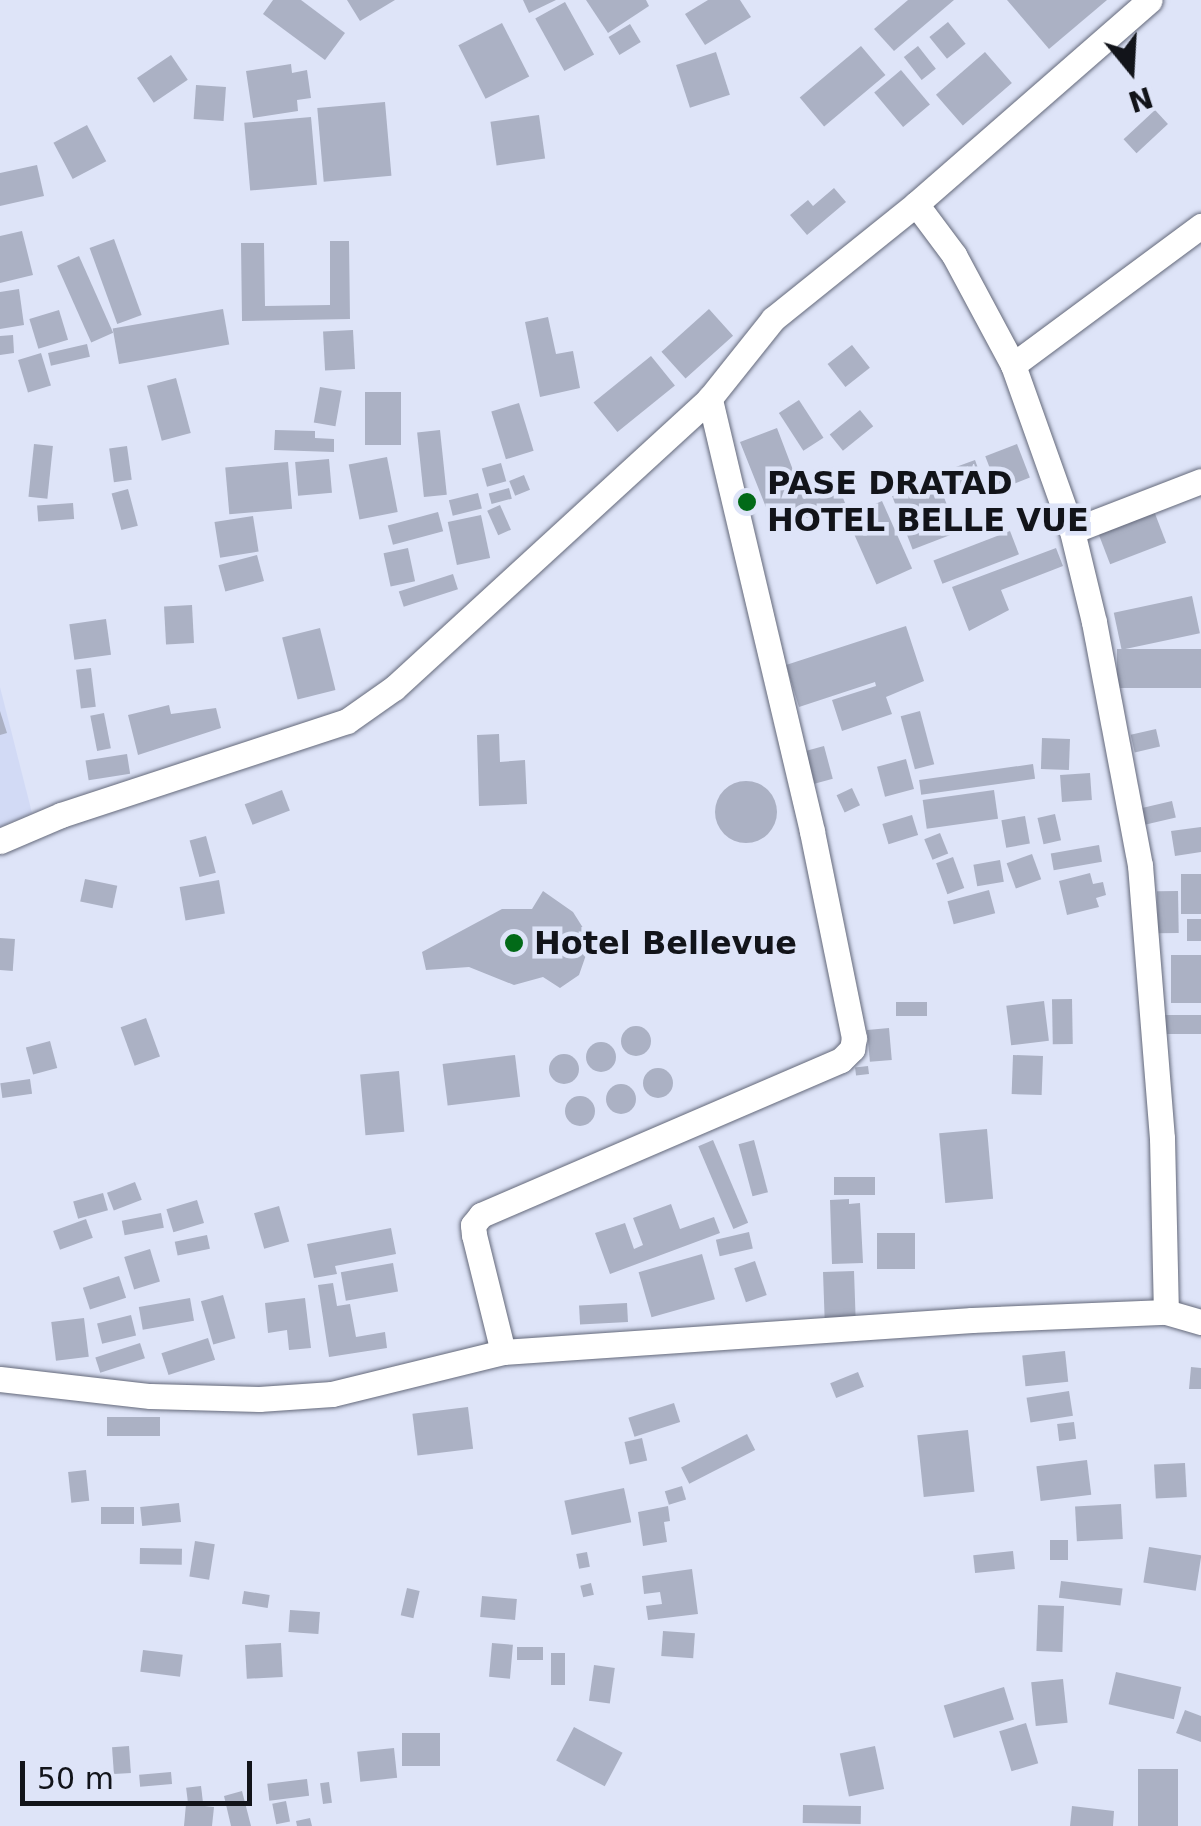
<!DOCTYPE html>
<html>
<head>
<meta charset="utf-8">
<style>
	body { margin:0 }
	#map { position:relative; width:1201px; height:1826px; overflow:hidden; background:#dee4f8; font-family:"DejaVu Sans",sans-serif }
	div>[style] { position:absolute }
	[style*='--x'] { left:calc(var(--x)*1px); top:calc(var(--y)*1px); width:calc(var(--w)*1px); rotate:calc(var(--a)*1deg) }
	.built>* { inset:0; background:#d2daf5 }
	.building>* { inset:0; background:#abb1c4; transform-origin:0 0 }
	.round { border-radius:50% }
	.roads { filter:drop-shadow(0 0 2px #64697a) drop-shadow(0 0 2px #64697a) }
	.street>* { height:25px; margin:-12.5px; padding:0 12.5px; transform-origin:12.5px; border-radius:12.5px; background:#fff }
	.dots>* { width:28px; height:28px; translate:-50% -50%; box-sizing:border-box; border:5px solid #dee4f8; border-radius:50% }
	span { translate:-50% -50%; white-space:nowrap; text-align:center; line-height:1.15; -webkit-text-stroke:9px #dee4f8; paint-order:stroke }
	.poi-label { font-size:32px; color:#12141a; font-weight:700 }
	.left { translate:0 -50%; text-align:left }
	.north { position:absolute; left:1081px; top:20px; width:100px; height:100px; -webkit-text-stroke:8px #dee4f8; paint-order:stroke; rotate:162deg; font-size:28px; font-weight:700; line-height:40px; text-align:center; color:#12141a }
	.north::after { content:''; display:block; margin:auto; width:35px; height:45px; background:#12141a; clip-path:polygon(50% 0,100% 100%,50% 72%,0 100%) }
	.scale { position:absolute; left:20px; top:1761px; width:232px; height:45px; box-sizing:border-box; border:5px solid #12141a; border-top:0; padding-left:12px; font-size:30px; line-height:35px; white-space:nowrap; color:#12141a; -webkit-text-stroke:8px #dee4f8; paint-order:stroke }
</style>
</head>
<body>
<div id="map">
	<div class="built">
		<div style="clip-path:polygon(0 687px,32px 813px,0 827px)"></div>
	</div>
	<div class="building">
		<div style="clip-path:polygon(273px 0,301px 0,345px 33px,325px 60px,263px 14px)"></div>
		<div style="clip-path:polygon(347px 0,395px 0,360px 21px)"></div>
		<div style="clip-path:polygon(523px 0,556px 0,529px 13px)"></div>
		<div style="clip-path:polygon(586px 0,646px 0,649px 6px,608px 33px)"></div>
		<div style="clip-path:polygon(708px 0,740px 0,751px 17px,705px 45px,685px 14px)"></div>
		<div style="clip-path:polygon(908px 0,954px 0,894px 51px,874px 29px)"></div>
		<div style="clip-path:polygon(1007px 0,1107px 0,1049px 49px)"></div>
		<div style="left:565px;top:2px;width:60px;height:34px;rotate:61deg"></div>
		<div style="left:948px;top:22px;width:28px;height:24px;rotate:51deg"></div>
		<div style="left:502px;top:23px;width:60px;height:49px;rotate:63deg"></div>
		<div style="left:630px;top:24px;width:21px;height:25px;rotate:59deg"></div>
		<div style="left:861px;top:46px;width:38px;height:80px;rotate:50deg"></div>
		<div style="left:918px;top:46px;width:29px;height:18px;rotate:52deg"></div>
		<div style="left:716px;top:52px;width:45px;height:42px;rotate:72deg"></div>
		<div style="left:985px;top:52px;width:41px;height:65px;rotate:49deg"></div>
		<div style="left:171px;top:55px;width:30px;height:41px;rotate:56deg"></div>
		<div style="clip-path:polygon(291px 64px,292px 73px,307px 70px,311px 98px,297px 100px,298px 111px,253px 118px,246px 71px)"></div>
		<div style="left:901px;top:70px;width:45px;height:35px;rotate:50deg"></div>
		<div style="left:196px;top:85px;width:30px;height:34px;rotate:4deg"></div>
		<div style="left:385px;top:102px;width:74px;height:68px;rotate:85deg"></div>
		<div style="left:1155px;top:110px;width:19px;height:43px;rotate:47deg"></div>
		<div style="left:539px;top:115px;width:44px;height:49px;rotate:82deg"></div>
		<div style="left:311px;top:117px;width:68px;height:67px;rotate:85deg"></div>
		<div style="left:87px;top:125px;width:41px;height:38px;rotate:62deg"></div>
		<div style="clip-path:polygon(37px 165px,44px 196px,0 206px,0 173px)"></div>
		<div style="clip-path:polygon(834px 188px,846px 202px,807px 235px,790px 215px,808px 200px,813px 206px)"></div>
		<div style="clip-path:polygon(22px 231px,33px 275px,0 283px,0 236px)"></div>
		<div style="left:114px;top:239px;width:81px;height:26px;rotate:70deg"></div>
		<div style="clip-path:polygon(330px 241px,349px 241px,350px 319px,242px 321px,241px 243px,264px 243px,265px 306px,330px 305px)"></div>
		<div style="left:79px;top:256px;width:84px;height:24px;rotate:66deg"></div>
		<div style="clip-path:polygon(19px 289px,24px 325px,0 329px,0 292px)"></div>
		<div style="left:223px;top:309px;width:36px;height:112px;rotate:80deg"></div>
		<div style="left:709px;top:309px;width:36px;height:64px;rotate:48deg"></div>
		<div style="left:59px;top:310px;width:31px;height:31px;rotate:73deg"></div>
		<div style="clip-path:polygon(548px 317px,556px 354px,573px 351px,580px 388px,540px 397px,525px 322px)"></div>
		<div style="left:353px;top:330px;width:39px;height:30px;rotate:87deg"></div>
		<div style="clip-path:polygon(13px 335px,14px 353px,0 355px,0 336px)"></div>
		<div style="left:87px;top:344px;width:13px;height:40px;rotate:77deg"></div>
		<div style="left:852px;top:345px;width:29px;height:31px;rotate:52deg"></div>
		<div style="left:41px;top:353px;width:34px;height:24px;rotate:73deg"></div>
		<div style="left:651px;top:356px;width:38px;height:74px;rotate:51deg"></div>
		<div style="left:176px;top:378px;width:57px;height:30px;rotate:75deg"></div>
		<div style="left:320px;top:387px;width:22px;height:36px;rotate:10deg"></div>
		<div style="left:365px;top:392px;width:36px;height:53px"></div>
		<div style="left:799px;top:400px;width:45px;height:24px;rotate:57deg"></div>
		<div style="left:519px;top:403px;width:50px;height:29px;rotate:73deg"></div>
		<div style="left:860px;top:410px;width:21px;height:39px;rotate:51deg"></div>
		<div style="clip-path:polygon(777px 428px,804px 499px,838px 485px,845px 503px,775px 530px,740px 442px)"></div>
		<div style="clip-path:polygon(275px 430px,315px 431px,315px 438px,334px 439px,334px 452px,274px 450px)"></div>
		<div style="left:440px;top:430px;width:65px;height:23px;rotate:84deg"></div>
		<div style="left:34px;top:444px;width:19px;height:53px;rotate:6deg"></div>
		<div style="left:1017px;top:444px;width:36px;height:34px;rotate:69deg"></div>
		<div style="left:127px;top:446px;width:34px;height:18px;rotate:82deg"></div>
		<div style="left:387px;top:457px;width:56px;height:39px;rotate:79deg"></div>
		<div style="left:329px;top:459px;width:34px;height:34px;rotate:85deg"></div>
		<div style="left:975px;top:460px;width:20px;height:35px;rotate:70deg"></div>
		<div style="left:288px;top:462px;width:47px;height:63px;rotate:85deg"></div>
		<div style="left:501px;top:463px;width:19px;height:20px;rotate:74deg"></div>
		<div style="left:524px;top:475px;width:16px;height:16px;rotate:68deg"></div>
		<div style="left:937px;top:479px;width:57px;height:48px;rotate:69deg"></div>
		<div style="left:509px;top:488px;width:11px;height:21px;rotate:75deg"></div>
		<div style="left:128px;top:489px;width:38px;height:17px;rotate:75deg"></div>
		<div style="left:478px;top:493px;width:16px;height:30px;rotate:76deg"></div>
		<div style="left:882px;top:501px;width:74px;height:39px;rotate:66deg"></div>
		<div style="left:73px;top:503px;width:16px;height:36px;rotate:86deg"></div>
		<div style="left:500px;top:505px;width:27px;height:14px;rotate:66deg"></div>
		<div style="left:1154px;top:511px;width:34px;height:60px;rotate:69deg"></div>
		<div style="left:438px;top:512px;width:20px;height:52px;rotate:75deg"></div>
		<div style="left:481px;top:515px;width:44px;height:34px;rotate:78deg"></div>
		<div style="left:253px;top:516px;width:36px;height:39px;rotate:81deg"></div>
		<div style="left:1010px;top:531px;width:25px;height:82px;rotate:69deg"></div>
		<div style="left:408px;top:548px;width:34px;height:25px;rotate:78deg"></div>
		<div style="clip-path:polygon(1056px 548px,1063px 566px,1001px 590px,1009px 610px,969px 631px,952px 587px)"></div>
		<div style="left:257px;top:555px;width:27px;height:40px;rotate:75deg"></div>
		<div style="left:453px;top:574px;width:16px;height:57px;rotate:72deg"></div>
		<div style="left:1192px;top:596px;width:38px;height:80px;rotate:78deg"></div>
		<div style="left:192px;top:605px;width:38px;height:28px;rotate:87deg"></div>
		<div style="left:106px;top:619px;width:36px;height:37px;rotate:82deg"></div>
		<div style="clip-path:polygon(906px 626px,924px 681px,886px 697px,892px 714px,842px 731px,832px 700px,876px 686px,875px 682px,799px 707px,786px 665px)"></div>
		<div style="left:320px;top:628px;width:64px;height:39px;rotate:76deg"></div>
		<div style="left:1201px;top:649px;width:39px;height:84px;rotate:90deg"></div>
		<div style="left:91px;top:668px;width:39px;height:15px;rotate:83deg"></div>
		<div style="clip-path:polygon(169px 705px,171px 714px,216px 708px,221px 728px,138px 755px,128px 715px)"></div>
		<div style="clip-path:polygon(0 711px,7px 733px,0 735px)"></div>
		<div style="left:920px;top:711px;width:55px;height:20px;rotate:75deg"></div>
		<div style="left:104px;top:713px;width:36px;height:14px;rotate:79deg"></div>
		<div style="left:1156px;top:729px;width:18px;height:26px;rotate:77deg"></div>
		<div style="clip-path:polygon(499px 734px,500px 762px,525px 760px,527px 804px,479px 806px,477px 735px)"></div>
		<div style="left:1042px;top:738px;width:28px;height:31px;rotate:2deg"></div>
		<div style="left:824px;top:746px;width:34px;height:19px;rotate:75deg"></div>
		<div style="left:127px;top:754px;width:20px;height:42px;rotate:81deg"></div>
		<div style="left:906px;top:759px;width:31px;height:30px;rotate:75deg"></div>
		<div style="left:1033px;top:764px;width:15px;height:115px;rotate:82deg"></div>
		<div style="left:1090px;top:773px;width:27px;height:30px;rotate:86deg"></div>
		<div class="round" style="left:715px;top:781px;width:62px;height:62px"></div>
		<div style="left:852px;top:788px;width:19px;height:17px;rotate:65deg"></div>
		<div style="left:282px;top:790px;width:22px;height:40px;rotate:69deg"></div>
		<div style="left:994px;top:790px;width:29px;height:72px;rotate:82deg"></div>
		<div style="left:1172px;top:801px;width:17px;height:34px;rotate:77deg"></div>
		<div style="left:1055px;top:814px;width:27px;height:18px;rotate:77deg"></div>
		<div style="left:912px;top:815px;width:21px;height:31px;rotate:73deg"></div>
		<div style="left:1025px;top:816px;width:28px;height:24px;rotate:80deg"></div>
		<div style="clip-path:polygon(1201px 827px,1201px 852px,1175px 856px,1171px 831px)"></div>
		<div style="left:940px;top:833px;width:22px;height:17px;rotate:68deg"></div>
		<div style="left:206px;top:836px;width:38px;height:17px;rotate:75deg"></div>
		<div style="left:1099px;top:845px;width:17px;height:49px;rotate:80deg"></div>
		<div style="left:1032px;top:854px;width:27px;height:27px;rotate:70deg"></div>
		<div style="left:953px;top:857px;width:33px;height:18px;rotate:70deg"></div>
		<div style="left:1000px;top:860px;width:22px;height:27px;rotate:80deg"></div>
		<div style="clip-path:polygon(1090px 873px,1093px 884px,1103px 882px,1106px 895px,1096px 898px,1099px 907px,1067px 915px,1059px 881px)"></div>
		<div style="left:1201px;top:874px;width:40px;height:20px;rotate:90deg"></div>
		<div style="left:85px;top:879px;width:33px;height:23px;rotate:12deg"></div>
		<div style="left:219px;top:880px;width:34px;height:40px;rotate:80deg"></div>
		<div style="left:989px;top:890px;width:24px;height:43px;rotate:75deg"></div>
		<div style="clip-path:polygon(543px 891px,573px 912px,585px 931px,586px 955px,579px 975px,560px 988px,543px 977px,514px 985px,469px 967px,426px 970px,422px 952px,502px 909px,532px 909px)"></div>
		<div style="left:1178px;top:891px;width:42px;height:21px;rotate:89deg"></div>
		<div style="left:1201px;top:919px;width:22px;height:14px;rotate:90deg"></div>
		<div style="left:0;top:938px;width:15px;height:32px;rotate:4deg"></div>
		<div style="left:1201px;top:955px;width:48px;height:30px;rotate:90deg"></div>
		<div style="left:1072px;top:999px;width:45px;height:20px;rotate:89deg"></div>
		<div style="left:1044px;top:1001px;width:40px;height:38px;rotate:83deg"></div>
		<div style="left:896px;top:1002px;width:31px;height:14px"></div>
		<div style="left:1201px;top:1015px;width:19px;height:43px;rotate:90deg"></div>
		<div style="left:146px;top:1018px;width:41px;height:27px;rotate:70deg"></div>
		<div class="round" style="left:621px;top:1026px;width:30px;height:30px"></div>
		<div style="left:889px;top:1028px;width:32px;height:22px;rotate:85deg"></div>
		<div style="left:50px;top:1041px;width:28px;height:25px;rotate:75deg"></div>
		<div class="round" style="left:586px;top:1042px;width:30px;height:30px"></div>
		<div class="round" style="left:549px;top:1054px;width:30px;height:30px"></div>
		<div style="left:515px;top:1055px;width:42px;height:73px;rotate:83deg"></div>
		<div style="left:1013px;top:1055px;width:30px;height:39px;rotate:2deg"></div>
		<div style="left:868px;top:1066px;width:8px;height:13px;rotate:83deg"></div>
		<div class="round" style="left:643px;top:1068px;width:30px;height:30px"></div>
		<div style="left:399px;top:1071px;width:61px;height:39px;rotate:85deg"></div>
		<div style="left:30px;top:1079px;width:15px;height:30px;rotate:82deg"></div>
		<div class="round" style="left:606px;top:1084px;width:30px;height:30px"></div>
		<div class="round" style="left:565px;top:1096px;width:30px;height:30px"></div>
		<div style="left:987px;top:1129px;width:70px;height:48px;rotate:85deg"></div>
		<div style="left:713px;top:1140px;width:90px;height:16px;rotate:67deg"></div>
		<div style="left:754px;top:1140px;width:54px;height:16px;rotate:75deg"></div>
		<div style="left:834px;top:1177px;width:41px;height:18px"></div>
		<div style="left:135px;top:1182px;width:19px;height:30px;rotate:69deg"></div>
		<div style="left:103px;top:1193px;width:18px;height:31px;rotate:74deg"></div>
		<div style="clip-path:polygon(849px 1199px,849px 1204px,860px 1203px,863px 1263px,832px 1264px,830px 1200px)"></div>
		<div style="left:197px;top:1200px;width:24px;height:32px;rotate:73deg"></div>
		<div style="clip-path:polygon(671px 1204px,680px 1229px,714px 1217px,720px 1233px,610px 1274px,595px 1233px,625px 1223px,634px 1249px,643px 1245px,633px 1218px)"></div>
		<div style="left:279px;top:1206px;width:37px;height:26px;rotate:74deg"></div>
		<div style="left:161px;top:1213px;width:15px;height:40px;rotate:79deg"></div>
		<div style="left:86px;top:1219px;width:20px;height:35px;rotate:70deg"></div>
		<div style="clip-path:polygon(391px 1228px,396px 1254px,335px 1266px,337px 1274px,314px 1278px,307px 1244px)"></div>
		<div style="left:749px;top:1232px;width:17px;height:34px;rotate:77deg"></div>
		<div style="left:877px;top:1233px;width:38px;height:36px"></div>
		<div style="left:207px;top:1235px;width:14px;height:33px;rotate:78deg"></div>
		<div style="left:150px;top:1249px;width:34px;height:27px;rotate:73deg"></div>
		<div style="left:702px;top:1254px;width:47px;height:66px;rotate:74deg"></div>
		<div style="left:755px;top:1261px;width:36px;height:22px;rotate:71deg"></div>
		<div style="left:393px;top:1263px;width:29px;height:53px;rotate:80deg"></div>
		<div style="left:854px;top:1271px;width:46px;height:31px;rotate:88deg"></div>
		<div style="left:119px;top:1276px;width:23px;height:38px;rotate:72deg"></div>
		<div style="clip-path:polygon(333px 1283px,337px 1306px,350px 1304px,356px 1337px,385px 1332px,387px 1348px,329px 1357px,318px 1285px)"></div>
		<div style="left:223px;top:1295px;width:45px;height:23px;rotate:74deg"></div>
		<div style="left:190px;top:1298px;width:23px;height:52px;rotate:80deg"></div>
		<div style="clip-path:polygon(305px 1298px,311px 1348px,289px 1350px,287px 1330px,268px 1333px,265px 1303px)"></div>
		<div style="left:627px;top:1303px;width:19px;height:48px;rotate:87deg"></div>
		<div style="left:131px;top:1315px;width:21px;height:35px;rotate:76deg"></div>
		<div style="left:84px;top:1318px;width:39px;height:33px;rotate:83deg"></div>
		<div style="left:208px;top:1338px;width:23px;height:49px;rotate:72deg"></div>
		<div style="left:140px;top:1343px;width:16px;height:47px;rotate:72deg"></div>
		<div style="left:1065px;top:1351px;width:31px;height:43px;rotate:84deg"></div>
		<div style="clip-path:polygon(1191px 1367px,1201px 1368px,1201px 1389px,1189px 1389px)"></div>
		<div style="left:858px;top:1372px;width:16px;height:30px;rotate:68deg"></div>
		<div style="left:1069px;top:1391px;width:25px;height:43px;rotate:81deg"></div>
		<div style="left:674px;top:1403px;width:20px;height:48px;rotate:72deg"></div>
		<div style="left:468px;top:1407px;width:42px;height:56px;rotate:83deg"></div>
		<div style="left:107px;top:1417px;width:53px;height:19px"></div>
		<div style="left:1074px;top:1422px;width:17px;height:17px;rotate:83deg"></div>
		<div style="left:968px;top:1430px;width:62px;height:51px;rotate:84deg"></div>
		<div style="left:747px;top:1434px;width:18px;height:74px;rotate:63deg"></div>
		<div style="left:642px;top:1438px;width:23px;height:18px;rotate:77deg"></div>
		<div style="left:1087px;top:1460px;width:35px;height:51px;rotate:83deg"></div>
		<div style="left:1185px;top:1463px;width:34px;height:31px;rotate:87deg"></div>
		<div style="left:86px;top:1470px;width:31px;height:18px;rotate:84deg"></div>
		<div style="left:682px;top:1486px;width:14px;height:18px;rotate:73deg"></div>
		<div style="left:624px;top:1488px;width:35px;height:61px;rotate:78deg"></div>
		<div style="left:179px;top:1503px;width:19px;height:39px;rotate:84deg"></div>
		<div style="left:1121px;top:1504px;width:35px;height:46px;rotate:87deg"></div>
		<div style="clip-path:polygon(668px 1506px,670px 1521px,664px 1522px,667px 1542px,643px 1546px,638px 1512px)"></div>
		<div style="left:101px;top:1507px;width:33px;height:17px"></div>
		<div style="left:1050px;top:1540px;width:18px;height:20px"></div>
		<div style="left:195px;top:1541px;width:20px;height:36px;rotate:9deg"></div>
		<div style="left:1149px;top:1547px;width:53px;height:36px;rotate:9deg"></div>
		<div style="left:140px;top:1548px;width:42px;height:16px;rotate:1deg"></div>
		<div style="left:1013px;top:1551px;width:18px;height:40px;rotate:84deg"></div>
		<div style="left:587px;top:1552px;width:15px;height:11px;rotate:79deg"></div>
		<div style="clip-path:polygon(692px 1569px,698px 1614px,648px 1620px,646px 1606px,662px 1604px,660px 1592px,644px 1594px,642px 1576px)"></div>
		<div style="left:1061px;top:1581px;width:62px;height:17px;rotate:7deg"></div>
		<div style="left:591px;top:1583px;width:12px;height:11px;rotate:76deg"></div>
		<div style="left:407px;top:1588px;width:13px;height:28px;rotate:13deg"></div>
		<div style="left:244px;top:1591px;width:26px;height:13px;rotate:9deg"></div>
		<div style="left:482px;top:1596px;width:35px;height:21px;rotate:5deg"></div>
		<div style="left:1038px;top:1605px;width:26px;height:46px;rotate:2deg"></div>
		<div style="left:290px;top:1610px;width:30px;height:22px;rotate:4deg"></div>
		<div style="left:663px;top:1631px;width:32px;height:25px;rotate:4deg"></div>
		<div style="left:281px;top:1643px;width:34px;height:36px;rotate:87deg"></div>
		<div style="left:492px;top:1643px;width:21px;height:34px;rotate:5deg"></div>
		<div style="left:517px;top:1647px;width:26px;height:13px"></div>
		<div style="left:143px;top:1650px;width:40px;height:22px;rotate:7deg"></div>
		<div style="left:551px;top:1653px;width:14px;height:32px"></div>
		<div style="left:594px;top:1665px;width:21px;height:36px;rotate:8deg"></div>
		<div style="left:1116px;top:1672px;width:67px;height:33px;rotate:13deg"></div>
		<div style="left:1063px;top:1679px;width:44px;height:32px;rotate:84deg"></div>
		<div style="left:1004px;top:1687px;width:34px;height:63px;rotate:73deg"></div>
		<div style="clip-path:polygon(1185px 1710px,1201px 1716px,1201px 1742px,1176px 1733px)"></div>
		<div style="left:1026px;top:1723px;width:42px;height:28px;rotate:73deg"></div>
		<div style="left:574px;top:1727px;width:55px;height:38px;rotate:28deg"></div>
		<div style="left:402px;top:1733px;width:38px;height:33px"></div>
		<div style="left:129px;top:1746px;width:27px;height:17px;rotate:86deg"></div>
		<div style="left:875px;top:1746px;width:44px;height:36px;rotate:78deg"></div>
		<div style="left:394px;top:1748px;width:30px;height:37px;rotate:84deg"></div>
		<div style="left:1138px;top:1769px;width:40px;height:57px"></div>
		<div style="left:171px;top:1772px;width:12px;height:32px;rotate:85deg"></div>
		<div style="left:307px;top:1779px;width:17px;height:40px;rotate:83deg"></div>
		<div style="left:329px;top:1782px;width:21px;height:9px;rotate:82deg"></div>
		<div style="left:201px;top:1786px;width:16px;height:15px;rotate:83deg"></div>
		<div style="clip-path:polygon(242px 1791px,251px 1826px,231px 1826px,224px 1796px)"></div>
		<div style="left:286px;top:1801px;width:21px;height:14px;rotate:79deg"></div>
		<div style="clip-path:polygon(186px 1804px,214px 1807px,212px 1826px,184px 1826px)"></div>
		<div style="left:803px;top:1805px;width:58px;height:18px;rotate:1deg"></div>
		<div style="clip-path:polygon(1072px 1806px,1114px 1811px,1113px 1826px,1070px 1826px)"></div>
		<div style="clip-path:polygon(310px 1818px,312px 1826px,297px 1826px,296px 1821px)"></div>
	</div>
	<div class="roads">
		<div class="street">
			<div style="--x:916;--y:204;--w:64;--a:53.3"></div>
			<div style="--x:954;--y:255;--w:125;--a:61.8"></div>
			<div style="--x:1013;--y:365;--w:234;--a:-36.5"></div>
			<div style="--x:1013;--y:365;--w:176;--a:70.4"></div>
			<div style="--x:1072;--y:531;--w:94;--a:76.4"></div>
			<div style="--x:1094;--y:622;--w:247;--a:79.3"></div>
			<div style="--x:1140;--y:865;--w:274;--a:85.4"></div>
			<div style="--x:1162;--y:1138;--w:174;--a:88.7"></div>
			<div style="--x:1072;--y:531;--w:138;--a:-21.2"></div>
			<div style="--x:0;--y:841;--w:66;--a:-23.1"></div>
			<div style="--x:61;--y:815;--w:301;--a:-18.2"></div>
			<div style="--x:347;--y:721;--w:57;--a:-35.1"></div>
			<div style="--x:394;--y:688;--w:429;--a:-42.5"></div>
			<div style="--x:710;--y:398;--w:101;--a:-51.4"></div>
			<div style="--x:773;--y:319;--w:184;--a:-38.8"></div>
			<div style="--x:916;--y:204;--w:310;--a:-41.1"></div>
			<div style="--x:503;--y:1352;--w:121;--a:-103.9"></div>
			<div style="--x:474;--y:1235;--w:10;--a:-96"></div>
			<div style="--x:473;--y:1225;--w:13;--a:-51"></div>
			<div style="--x:481;--y:1215;--w:392;--a:-23.3"></div>
			<div style="--x:841;--y:1060;--w:16;--a:-45"></div>
			<div style="--x:852;--y:1049;--w:11;--a:-80"></div>
			<div style="--x:854;--y:1038;--w:211;--a:-101.5"></div>
			<div style="--x:812;--y:831;--w:445;--a:-103.3"></div>
			<div style="--x:0;--y:1379;--w:151;--a:6.5"></div>
			<div style="--x:150;--y:1396;--w:109;--a:1.6"></div>
			<div style="--x:259;--y:1399;--w:73;--a:-3.9"></div>
			<div style="--x:332;--y:1394;--w:176;--a:-13.8"></div>
			<div style="--x:503;--y:1352;--w:470;--a:-3.9"></div>
			<div style="--x:972;--y:1320;--w:194;--a:-2.4"></div>
			<div style="--x:1166;--y:1312;--w:36;--a:16"></div>
		</div>
	</div>
	<div class="dots">
		<div style="left:747px;top:502px;background:#026a18"></div>
		<div style="left:514px;top:943px;background:#026a18"></div>
	</div>
	<div class="poi-label">
		<span class="left" style="left:767px;top:502px">PASE DRATAD<br>HOTEL BELLE VUE</span>
		<span class="left" style="left:534px;top:943px">Hotel Bellevue</span>
	</div>
	<div class="north">N</div>
	<div class="scale">50 m</div>
</div>
</body>
</html>
